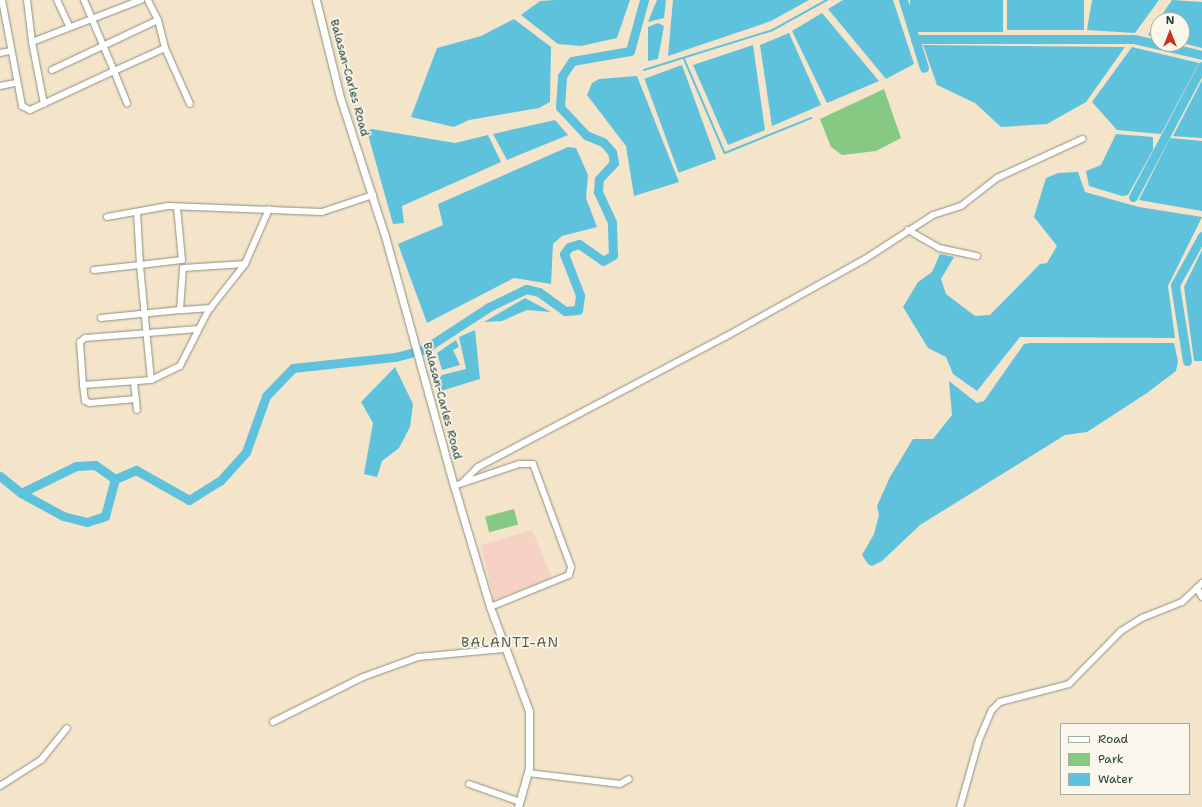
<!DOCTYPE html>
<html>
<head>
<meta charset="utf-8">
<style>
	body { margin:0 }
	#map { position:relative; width:1202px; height:807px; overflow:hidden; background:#f4e4ca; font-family:"Shantell Sans",sans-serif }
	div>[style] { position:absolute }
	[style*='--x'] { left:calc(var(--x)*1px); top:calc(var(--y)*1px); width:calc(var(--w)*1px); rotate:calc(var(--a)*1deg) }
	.built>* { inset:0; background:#f6d2c4 }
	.green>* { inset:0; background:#85c983; transform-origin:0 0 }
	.water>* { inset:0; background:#5fc2dd; transform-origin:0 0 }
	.stream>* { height:1.5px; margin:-0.75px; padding:0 0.75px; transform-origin:0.75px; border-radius:0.75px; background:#5fc2dd }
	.river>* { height:9px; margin:-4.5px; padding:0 4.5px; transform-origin:4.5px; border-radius:4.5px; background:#5fc2dd }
	.roads { filter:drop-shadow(0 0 1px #8a907f) drop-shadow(0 0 1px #8a907f) }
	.minor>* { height:6px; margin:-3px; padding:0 3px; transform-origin:3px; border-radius:3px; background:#fff }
	.major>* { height:7px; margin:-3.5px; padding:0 3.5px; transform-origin:3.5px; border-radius:3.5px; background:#fff }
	span { translate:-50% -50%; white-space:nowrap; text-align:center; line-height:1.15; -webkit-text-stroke:3.5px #fbf7ec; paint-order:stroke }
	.street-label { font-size:12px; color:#1f3d34 }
	.quarter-label { font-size:14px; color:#595f4f; letter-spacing:1px }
	.legend { position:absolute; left:1060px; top:723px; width:130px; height:72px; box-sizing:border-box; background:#fbf7ec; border:1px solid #a3ada2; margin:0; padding:5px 7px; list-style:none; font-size:12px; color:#1f3d34 }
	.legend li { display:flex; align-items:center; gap:8px; height:20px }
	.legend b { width:20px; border:1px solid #a3ada2 }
	.north { position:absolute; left:1150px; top:12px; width:40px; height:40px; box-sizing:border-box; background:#fbf7ec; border:1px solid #a3ada2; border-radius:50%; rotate:0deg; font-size:11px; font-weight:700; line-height:16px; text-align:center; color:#1f3d34 }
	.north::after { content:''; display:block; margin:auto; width:14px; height:18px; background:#c8321e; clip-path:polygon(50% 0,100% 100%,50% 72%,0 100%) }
</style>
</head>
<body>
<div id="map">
	<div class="built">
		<div style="clip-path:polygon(532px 530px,552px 578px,494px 600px,481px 545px)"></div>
	</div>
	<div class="green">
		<div style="clip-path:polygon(884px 89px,901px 138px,876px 151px,842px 155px,831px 147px,820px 119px)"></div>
		<div style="left:514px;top:509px;width:16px;height:30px;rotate:75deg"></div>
	</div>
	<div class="water">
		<div style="clip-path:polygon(556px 0,630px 0,617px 38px,581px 46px,558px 44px,521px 15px,540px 1px)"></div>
		<div style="clip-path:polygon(657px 0,666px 0,664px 18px,648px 22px)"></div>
		<div style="clip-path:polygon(673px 0,809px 0,771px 21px,668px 56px)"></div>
		<div style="clip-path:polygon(843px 0,893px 0,914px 64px,886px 79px,828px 9px)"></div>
		<div style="left:910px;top:0;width:93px;height:32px"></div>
		<div style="left:1007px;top:0;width:77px;height:30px"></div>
		<div style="clip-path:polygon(1092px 0,1159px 0,1135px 33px,1087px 30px)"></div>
		<div style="clip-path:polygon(1172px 0,1202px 2px,1202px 48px,1182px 43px,1182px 20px,1158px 20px,1158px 37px,1148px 35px)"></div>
		<div style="clip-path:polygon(822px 13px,879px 81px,827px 103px,792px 31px)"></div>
		<div style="clip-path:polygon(514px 19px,551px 47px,550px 102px,539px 108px,469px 120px,454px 127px,411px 117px,437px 48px,481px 36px)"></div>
		<div style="clip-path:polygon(658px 23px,664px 26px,658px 59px,648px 61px,648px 27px)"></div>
		<div style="clip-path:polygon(789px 33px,821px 105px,772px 126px,760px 45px)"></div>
		<div style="clip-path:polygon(753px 45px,765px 130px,728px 145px,693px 65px)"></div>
		<div style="clip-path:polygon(923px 45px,1125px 47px,1086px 102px,1047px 124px,1001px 127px,975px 103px,937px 85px)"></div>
		<div style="clip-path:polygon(1132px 47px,1199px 63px,1161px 134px,1117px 130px,1092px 102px)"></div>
		<div style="left:682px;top:65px;width:100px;height:40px;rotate:70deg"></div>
		<div style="clip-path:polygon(637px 76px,679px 182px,634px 196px,626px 146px,587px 95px,592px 83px,599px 79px)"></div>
		<div style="clip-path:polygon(1202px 80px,1202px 138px,1172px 136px,1173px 136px)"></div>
		<div style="clip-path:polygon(555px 120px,568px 135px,507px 160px,493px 134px)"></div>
		<div style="clip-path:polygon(372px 129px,455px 143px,488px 135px,501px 162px,402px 206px,404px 223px,393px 224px,367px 131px)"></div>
		<div style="clip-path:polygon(1116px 134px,1153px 137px,1153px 150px,1128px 195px,1122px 196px,1089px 186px,1086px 171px,1101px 165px)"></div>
		<div style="clip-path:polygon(1170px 138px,1202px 141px,1202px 211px,1139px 200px)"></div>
		<div style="clip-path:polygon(568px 147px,576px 148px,588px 175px,586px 198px,597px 227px,562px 236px,553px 244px,551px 284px,514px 278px,427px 323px,398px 244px,443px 225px,438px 204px)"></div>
		<div style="clip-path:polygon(1078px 172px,1085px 192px,1139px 207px,1202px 217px,1168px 286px,1175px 338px,1020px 337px,977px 391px,953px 374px,946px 357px,928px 348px,903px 307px,918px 282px,932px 272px,940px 254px,954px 257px,941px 279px,946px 294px,975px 316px,990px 315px,1040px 264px,1047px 263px,1057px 246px,1034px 217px,1046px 178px,1058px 173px)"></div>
		<div style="clip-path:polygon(1202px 250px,1202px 361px,1194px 361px,1184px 287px)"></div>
		<div style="clip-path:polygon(525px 298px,551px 312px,527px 310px,502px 321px,484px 322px)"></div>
		<div style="clip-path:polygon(475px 330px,480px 379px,441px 391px,438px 380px,442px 375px,466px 369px,459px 337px)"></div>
		<div style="clip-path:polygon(456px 340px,459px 347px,453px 350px,460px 365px,442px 370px,437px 353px)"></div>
		<div style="clip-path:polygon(1030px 343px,1174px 343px,1178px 361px,1176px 371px,1147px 393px,1087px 432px,1065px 435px,920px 525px,882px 561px,872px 566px,868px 564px,862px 555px,874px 534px,879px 515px,877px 506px,890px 477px,913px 439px,933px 439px,952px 415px,949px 381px,977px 403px,984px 401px,1024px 344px)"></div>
		<div style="clip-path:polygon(395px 367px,413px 404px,410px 427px,399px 448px,382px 461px,377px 477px,364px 474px,373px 423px,361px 402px)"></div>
	</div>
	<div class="stream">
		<div style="--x:684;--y:58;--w:103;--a:66.7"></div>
		<div style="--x:725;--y:153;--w:93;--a:-22.1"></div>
		<div style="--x:644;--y:70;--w:135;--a:-17.2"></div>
		<div style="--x:773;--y:30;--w:62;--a:-29.1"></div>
	</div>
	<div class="river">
		<div style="--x:903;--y:0;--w:71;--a:72.8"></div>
		<div style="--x:915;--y:39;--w:219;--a:0"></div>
		<div style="--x:1134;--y:39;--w:70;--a:13.2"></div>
		<div style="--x:1133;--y:197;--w:148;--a:-62.2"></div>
		<div style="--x:1187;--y:361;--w:77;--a:-99"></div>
		<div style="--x:1175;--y:285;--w:56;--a:-61.1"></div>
		<div style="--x:0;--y:476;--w:27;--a:39"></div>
		<div style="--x:21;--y:493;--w:48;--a:28.7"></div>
		<div style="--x:63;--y:516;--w:25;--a:14"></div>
		<div style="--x:87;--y:522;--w:19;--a:-18"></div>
		<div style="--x:105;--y:516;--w:38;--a:-75"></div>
		<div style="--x:115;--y:479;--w:23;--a:-23"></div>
		<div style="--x:136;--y:470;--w:61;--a:29.5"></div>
		<div style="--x:189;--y:500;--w:36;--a:-32"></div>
		<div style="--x:220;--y:481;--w:39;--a:-48"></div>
		<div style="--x:246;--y:452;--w:59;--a:-70.3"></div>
		<div style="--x:266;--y:396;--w:39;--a:-46"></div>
		<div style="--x:293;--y:368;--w:103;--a:-6.2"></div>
		<div style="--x:395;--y:357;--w:29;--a:-14"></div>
		<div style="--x:423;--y:350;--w:79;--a:-33.1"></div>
		<div style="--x:489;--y:307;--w:41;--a:-25.9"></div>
		<div style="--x:526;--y:289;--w:13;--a:13"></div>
		<div style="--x:539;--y:292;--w:32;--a:36"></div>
		<div style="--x:565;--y:311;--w:13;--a:-4"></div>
		<div style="--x:578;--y:310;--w:15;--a:-82"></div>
		<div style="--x:580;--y:295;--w:44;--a:-111.3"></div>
		<div style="--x:564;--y:254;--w:9;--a:-54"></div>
		<div style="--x:569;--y:247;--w:10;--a:-17"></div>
		<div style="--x:579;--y:244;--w:29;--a:35"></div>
		<div style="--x:603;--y:261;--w:12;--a:-31"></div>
		<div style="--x:613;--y:255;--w:33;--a:-92"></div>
		<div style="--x:612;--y:222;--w:33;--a:-115"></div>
		<div style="--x:598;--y:192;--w:13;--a:-86"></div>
		<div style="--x:599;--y:179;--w:22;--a:-47"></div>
		<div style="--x:614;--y:163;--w:11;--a:-100"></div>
		<div style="--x:612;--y:152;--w:13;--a:-132"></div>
		<div style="--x:603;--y:142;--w:18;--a:-158"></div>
		<div style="--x:586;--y:135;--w:38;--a:-133"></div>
		<div style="--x:560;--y:107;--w:31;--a:-86"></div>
		<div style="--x:562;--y:76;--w:18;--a:-56"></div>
		<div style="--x:572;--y:61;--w:59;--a:-9.8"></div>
		<div style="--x:630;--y:51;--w:53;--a:-74.6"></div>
		<div style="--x:21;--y:493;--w:61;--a:-26.1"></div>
		<div style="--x:76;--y:466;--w:19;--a:-3"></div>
		<div style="--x:95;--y:465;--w:24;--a:35"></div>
	</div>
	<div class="roads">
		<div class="minor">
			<div style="--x:2;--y:0;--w:108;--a:79.3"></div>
			<div style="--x:22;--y:106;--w:9;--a:27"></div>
			<div style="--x:30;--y:110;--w:93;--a:-24.9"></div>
			<div style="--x:114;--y:71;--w:35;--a:68"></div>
			<div style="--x:27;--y:0;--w:42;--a:83.2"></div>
			<div style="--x:57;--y:0;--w:29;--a:65"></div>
			<div style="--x:84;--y:0;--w:77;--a:67.1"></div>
			<div style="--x:114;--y:71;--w:56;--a:-24.3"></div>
			<div style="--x:165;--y:48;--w:29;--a:-104"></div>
			<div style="--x:158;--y:20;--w:22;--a:-117"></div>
			<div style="--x:165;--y:48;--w:61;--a:65.9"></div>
			<div style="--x:0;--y:53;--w:10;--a:-11"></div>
			<div style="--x:52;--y:70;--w:117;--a:-25.3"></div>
			<div style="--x:0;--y:86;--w:15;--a:-11"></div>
			<div style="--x:44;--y:104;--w:63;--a:-101"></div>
			<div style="--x:32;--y:42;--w:117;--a:-21.1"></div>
			<div style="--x:107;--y:217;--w:62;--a:-10.2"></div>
			<div style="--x:168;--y:206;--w:154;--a:2.2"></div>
			<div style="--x:322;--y:212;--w:54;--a:-18.4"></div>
			<div style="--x:908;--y:230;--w:36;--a:30"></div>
			<div style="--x:939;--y:248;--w:39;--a:12"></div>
			<div style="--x:94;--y:270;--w:46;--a:-6.2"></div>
			<div style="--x:140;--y:265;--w:53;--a:-93.2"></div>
			<div style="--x:211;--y:308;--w:31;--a:176"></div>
			<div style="--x:180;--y:310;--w:42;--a:-85.9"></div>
			<div style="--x:183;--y:268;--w:62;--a:-3.7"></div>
			<div style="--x:101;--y:318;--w:79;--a:-5.8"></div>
			<div style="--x:198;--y:329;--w:113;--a:175.4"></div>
			<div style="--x:85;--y:338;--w:6;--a:141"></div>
			<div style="--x:80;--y:342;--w:43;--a:86"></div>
			<div style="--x:83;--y:385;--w:68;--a:-4.2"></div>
			<div style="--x:151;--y:380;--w:32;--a:-26"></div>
			<div style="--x:180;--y:366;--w:62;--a:-63"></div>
			<div style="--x:208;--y:311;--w:60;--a:-51.8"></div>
			<div style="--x:245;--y:264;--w:60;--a:-66.4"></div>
			<div style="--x:151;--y:380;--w:116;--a:-95.5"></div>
			<div style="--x:140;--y:265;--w:42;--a:-6.8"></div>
			<div style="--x:182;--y:260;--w:53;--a:-95.4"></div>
			<div style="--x:134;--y:382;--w:28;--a:84"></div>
			<div style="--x:83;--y:385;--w:16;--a:83"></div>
			<div style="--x:85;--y:401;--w:5;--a:22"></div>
			<div style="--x:90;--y:403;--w:46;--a:-5"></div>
			<div style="--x:463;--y:482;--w:21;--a:-45"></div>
			<div style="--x:478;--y:467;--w:279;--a:-27.8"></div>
			<div style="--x:725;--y:337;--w:160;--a:-29.1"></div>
			<div style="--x:865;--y:259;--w:81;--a:-32.9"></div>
			<div style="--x:933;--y:215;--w:29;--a:-18"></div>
			<div style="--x:961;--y:206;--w:46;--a:-37.9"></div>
			<div style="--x:997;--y:178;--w:94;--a:-24.6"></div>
			<div style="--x:454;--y:486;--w:69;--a:-18.7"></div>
			<div style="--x:519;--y:464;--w:14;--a:0"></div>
			<div style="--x:533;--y:464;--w:110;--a:69.7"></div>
			<div style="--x:571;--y:567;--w:8;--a:104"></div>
			<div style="--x:569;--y:575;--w:85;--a:157.9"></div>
			<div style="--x:1202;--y:583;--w:7;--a:135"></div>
			<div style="--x:1197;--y:588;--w:10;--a:61"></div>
			<div style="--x:273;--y:722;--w:101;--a:-26.6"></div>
			<div style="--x:363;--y:677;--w:59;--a:-20"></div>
			<div style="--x:418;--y:657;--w:86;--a:-5.3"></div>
			<div style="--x:528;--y:773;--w:93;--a:6.8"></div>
			<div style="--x:620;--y:784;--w:10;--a:-29"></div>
			<div style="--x:469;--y:784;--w:54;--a:19.4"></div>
			<div style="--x:0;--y:786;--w:49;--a:-32.4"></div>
			<div style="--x:41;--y:760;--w:41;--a:-50.9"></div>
			<div style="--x:960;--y:807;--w:70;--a:-74.2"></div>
			<div style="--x:979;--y:740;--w:33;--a:-67"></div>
			<div style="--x:992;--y:710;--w:11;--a:-45"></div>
			<div style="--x:1000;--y:702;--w:71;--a:-14.6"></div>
			<div style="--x:1069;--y:684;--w:74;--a:-45.5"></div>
			<div style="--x:1121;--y:631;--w:25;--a:-32"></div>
			<div style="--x:1142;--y:618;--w:43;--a:-21.8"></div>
			<div style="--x:1182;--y:602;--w:21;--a:-43"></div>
		</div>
		<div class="major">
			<div style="--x:316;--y:0;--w:100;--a:76.1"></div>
			<div style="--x:340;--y:97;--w:146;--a:72.1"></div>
			<div style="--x:385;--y:236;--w:259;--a:74.6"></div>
			<div style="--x:454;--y:486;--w:126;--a:73.4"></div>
			<div style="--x:490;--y:607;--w:111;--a:69.4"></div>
			<div style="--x:529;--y:711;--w:57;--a:90"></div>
			<div style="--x:529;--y:768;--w:41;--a:105.8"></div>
		</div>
	</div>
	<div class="street-label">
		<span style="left:349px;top:78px;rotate:75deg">Balasan-Carles Road</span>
		<span style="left:442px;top:401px;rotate:75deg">Balasan-Carles Road</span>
	</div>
	<div class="quarter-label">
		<span style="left:510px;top:642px">BALANTI-AN</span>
	</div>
	<ul class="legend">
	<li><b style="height:5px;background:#fff"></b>Road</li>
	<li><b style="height:11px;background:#85c983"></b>Park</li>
	<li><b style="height:11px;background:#5fc2dd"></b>Water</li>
	</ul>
	<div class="north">N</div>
</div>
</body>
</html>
